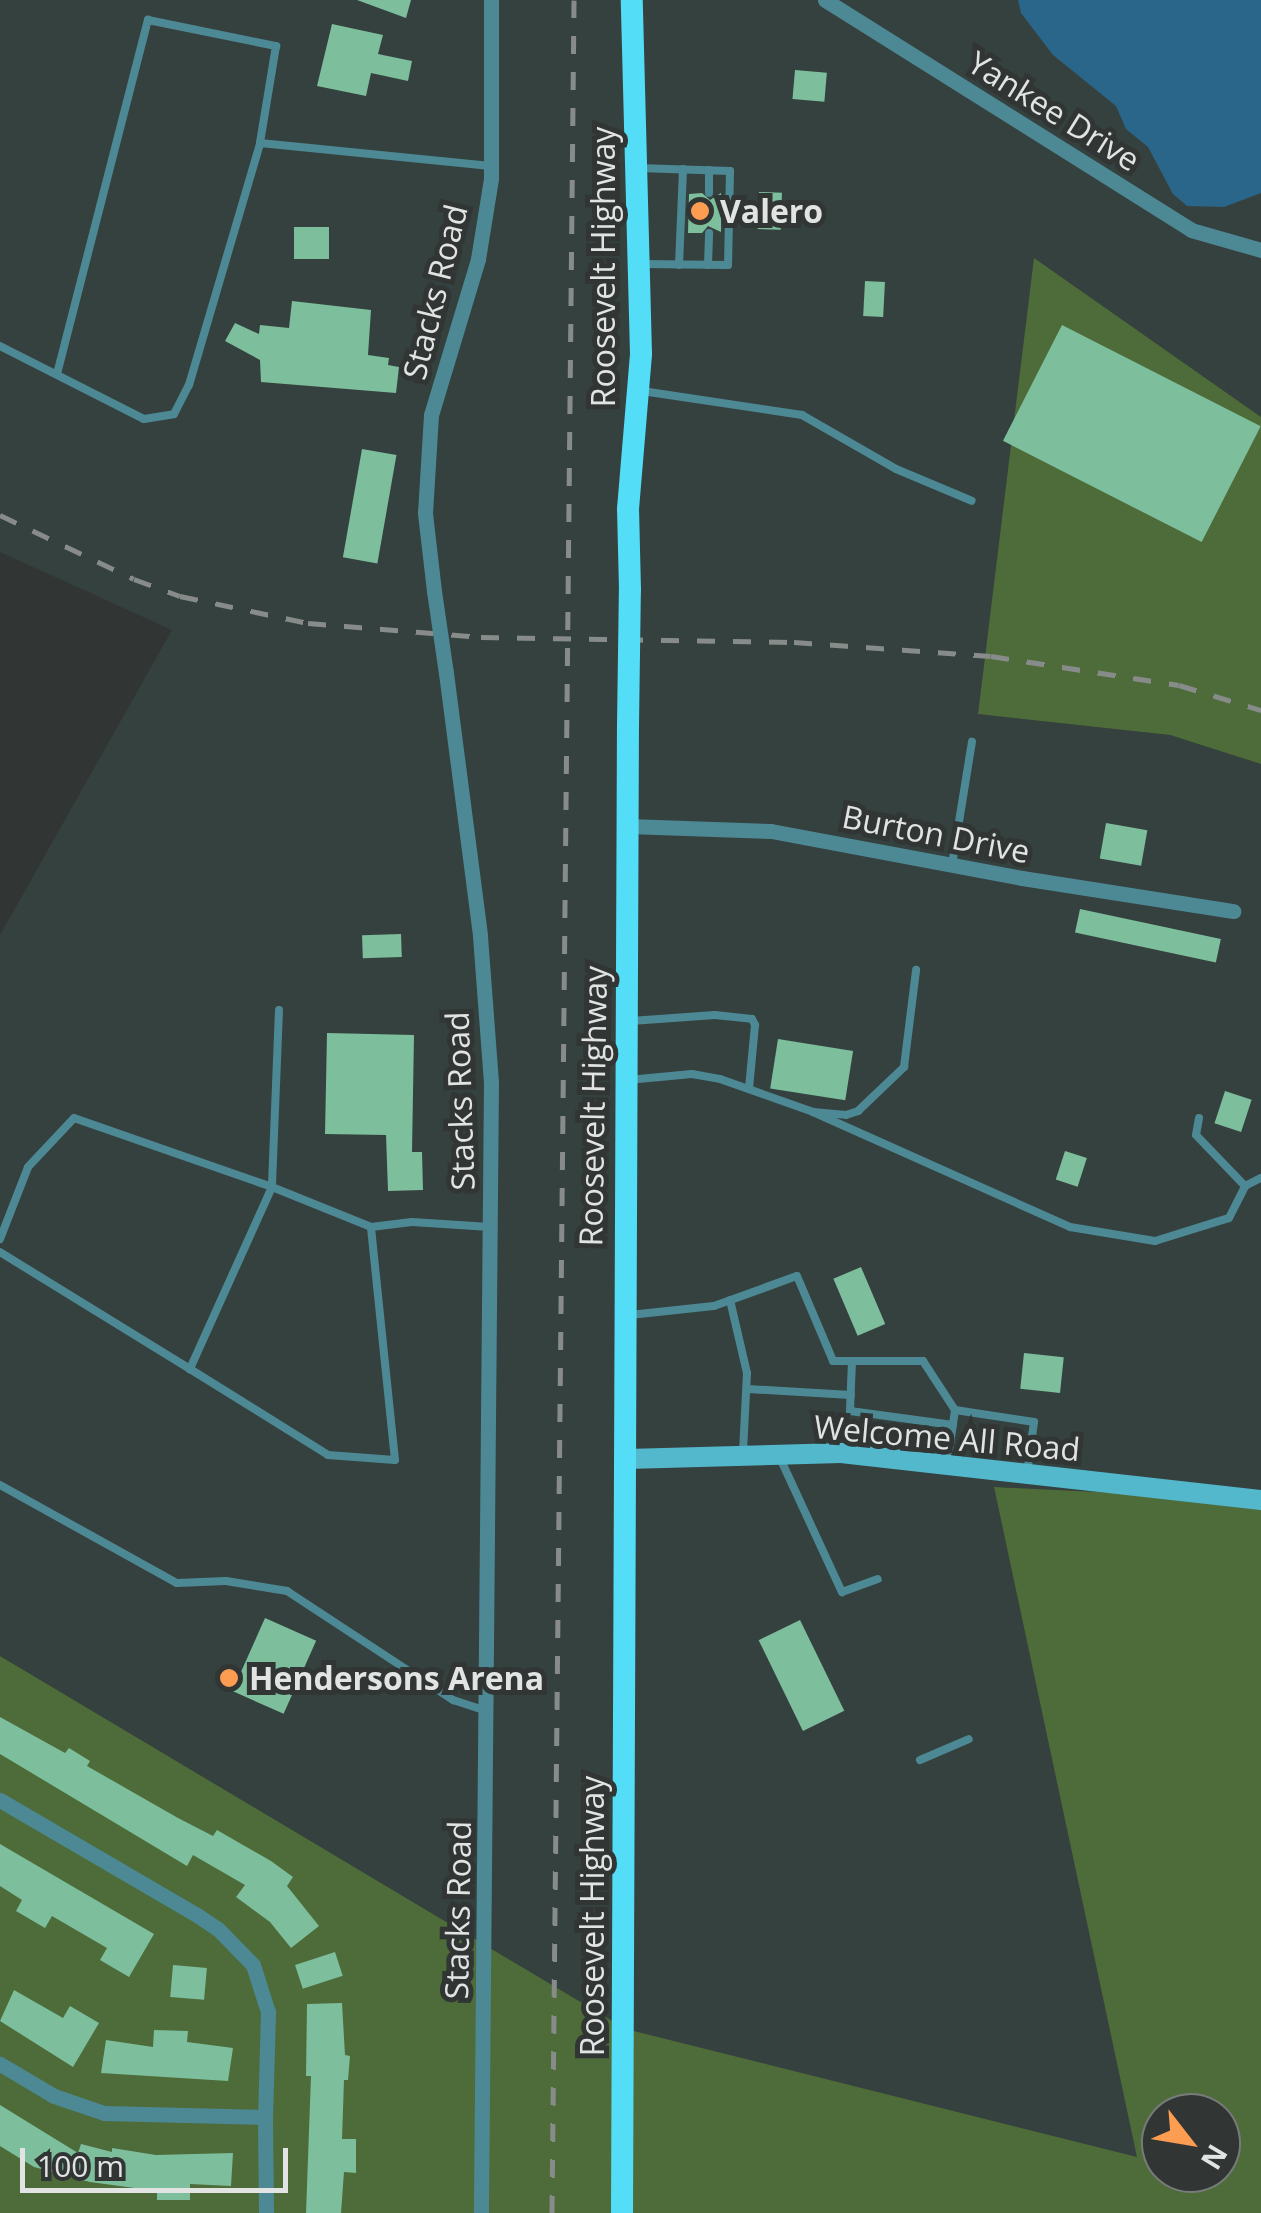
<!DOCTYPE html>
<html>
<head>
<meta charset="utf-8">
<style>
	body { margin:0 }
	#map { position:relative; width:1261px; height:2213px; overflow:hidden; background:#313534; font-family:"Open Sans",sans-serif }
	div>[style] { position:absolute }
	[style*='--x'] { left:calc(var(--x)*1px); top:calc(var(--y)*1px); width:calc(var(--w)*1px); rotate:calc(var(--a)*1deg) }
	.built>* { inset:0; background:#35413f }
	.forest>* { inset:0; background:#4d6c3a }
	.water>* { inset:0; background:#2a6689 }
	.building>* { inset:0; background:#7dbe9c; transform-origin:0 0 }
	.lane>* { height:8px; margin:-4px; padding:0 4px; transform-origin:4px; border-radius:4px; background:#4d8995 }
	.street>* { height:15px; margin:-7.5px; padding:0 7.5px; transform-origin:7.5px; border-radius:7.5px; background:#4d8995 }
	.secondary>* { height:20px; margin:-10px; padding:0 10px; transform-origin:10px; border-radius:10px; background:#53b8cc }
	.primary>* { height:22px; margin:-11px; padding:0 11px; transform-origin:11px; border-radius:11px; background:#53ddf6 }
	.rail>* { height:5px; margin-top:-2.5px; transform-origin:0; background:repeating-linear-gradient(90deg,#878b8a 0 18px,transparent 0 36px) }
	.street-bridge>* { height:15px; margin:-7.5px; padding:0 7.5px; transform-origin:7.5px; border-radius:7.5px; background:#4d8995 }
	.primary-bridge>* { height:22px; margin:-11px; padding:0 11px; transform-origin:11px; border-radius:11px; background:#53ddf6 }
	.dots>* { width:28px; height:28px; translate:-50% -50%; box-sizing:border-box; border:5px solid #313534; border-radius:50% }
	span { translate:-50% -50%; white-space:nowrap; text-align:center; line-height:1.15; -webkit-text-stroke:10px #313534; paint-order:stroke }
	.street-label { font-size:32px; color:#e1e4e3 }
	.poi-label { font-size:32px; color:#e1e4e3; font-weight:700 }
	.left { translate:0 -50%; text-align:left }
	.north { position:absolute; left:1141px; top:2093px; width:100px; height:100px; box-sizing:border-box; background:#313534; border:2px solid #777b7a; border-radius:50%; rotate:121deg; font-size:28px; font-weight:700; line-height:40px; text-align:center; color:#e1e4e3 }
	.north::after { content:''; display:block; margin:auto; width:35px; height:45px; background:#fc9d52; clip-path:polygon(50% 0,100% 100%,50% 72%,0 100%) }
	.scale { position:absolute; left:20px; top:2148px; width:268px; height:45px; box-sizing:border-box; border:5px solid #e1e4e3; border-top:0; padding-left:12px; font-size:30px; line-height:35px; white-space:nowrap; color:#e1e4e3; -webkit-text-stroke:8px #313534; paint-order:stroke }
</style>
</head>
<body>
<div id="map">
	<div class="built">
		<div style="clip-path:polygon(0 0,1261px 0,1261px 417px,1035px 259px,978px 714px,1170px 735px,1261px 764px,1261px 1500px,994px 1487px,1138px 2158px,626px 2029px,0 1656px,0 935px,172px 630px,0 552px)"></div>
	</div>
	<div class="forest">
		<div style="clip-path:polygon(1034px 258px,1261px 417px,1261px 764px,1170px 735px,978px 714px)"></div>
		<div style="clip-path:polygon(evenodd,994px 1487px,1261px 1500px,1261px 2213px,0 2213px,0 1656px,626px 2029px,1137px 2157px,994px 1487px,1161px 2113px,1221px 2113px,1221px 2173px,1161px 2173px,1161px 2113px)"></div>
	</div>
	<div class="water">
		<div style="clip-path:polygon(1018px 0,1261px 0,1261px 193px,1224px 207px,1187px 206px,1173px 194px,1148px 147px,1126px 129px,1116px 106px,1053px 55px,1021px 13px)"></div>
	</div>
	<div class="building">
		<div style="clip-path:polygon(357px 0,411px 0,406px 18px)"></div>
		<div style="clip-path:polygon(332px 24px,383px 35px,378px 54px,412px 61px,408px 81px,371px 73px,366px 96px,317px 86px)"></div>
		<div style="left:795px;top:70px;width:32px;height:29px;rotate:5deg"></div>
		<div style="left:759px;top:192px;width:23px;height:37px;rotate:2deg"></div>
		<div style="clip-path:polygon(702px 193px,710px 200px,721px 193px,721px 232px,708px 226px,702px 233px,688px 233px,689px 194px)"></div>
		<div style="left:294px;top:227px;width:35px;height:32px"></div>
		<div style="left:865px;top:281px;width:20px;height:35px;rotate:3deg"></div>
		<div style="clip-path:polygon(292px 301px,371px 310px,368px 355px,389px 358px,388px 365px,399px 367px,396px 393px,261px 382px,260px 360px,225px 341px,235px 323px,259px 334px,260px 325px,289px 328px)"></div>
		<div style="left:1062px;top:325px;width:223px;height:130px;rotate:27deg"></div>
		<div style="left:362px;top:449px;width:35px;height:110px;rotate:10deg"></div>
		<div style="left:1106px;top:823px;width:42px;height:36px;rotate:10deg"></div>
		<div style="left:1080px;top:909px;width:144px;height:24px;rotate:12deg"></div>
		<div style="left:401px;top:934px;width:23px;height:39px;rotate:88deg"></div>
		<div style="clip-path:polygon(327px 1033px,414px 1035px,412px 1152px,422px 1152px,423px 1190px,388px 1191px,386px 1135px,325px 1134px)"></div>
		<div style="left:778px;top:1039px;width:76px;height:50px;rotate:9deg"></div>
		<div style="left:1225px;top:1091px;width:28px;height:34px;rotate:18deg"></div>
		<div style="left:1065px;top:1151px;width:23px;height:30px;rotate:18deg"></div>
		<div style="left:861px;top:1267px;width:62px;height:30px;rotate:67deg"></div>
		<div style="left:1024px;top:1353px;width:40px;height:36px;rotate:6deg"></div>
		<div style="left:265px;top:1618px;width:56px;height:80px;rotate:24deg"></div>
		<div style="left:800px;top:1620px;width:101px;height:46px;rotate:64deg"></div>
		<div style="clip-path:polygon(0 1717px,65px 1753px,69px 1748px,90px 1761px,87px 1766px,178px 1818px,213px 1836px,217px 1830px,271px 1861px,293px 1877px,287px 1886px,319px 1926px,291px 1948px,270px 1922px,236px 1897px,245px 1885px,193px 1855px,187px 1866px,0 1754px)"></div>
		<div style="clip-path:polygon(0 1844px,154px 1934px,129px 1977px,100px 1960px,107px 1948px,52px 1916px,45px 1928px,16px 1911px,22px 1900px,0 1886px)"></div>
		<div style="left:335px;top:1952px;width:25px;height:42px;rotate:72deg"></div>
		<div style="left:173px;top:1965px;width:34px;height:32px;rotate:5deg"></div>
		<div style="clip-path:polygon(14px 1990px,63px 2018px,70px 2006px,99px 2023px,73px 2067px,0 2021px)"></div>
		<div style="clip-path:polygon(342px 2003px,345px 2055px,350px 2056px,348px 2080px,344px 2080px,342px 2139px,356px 2139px,356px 2173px,344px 2172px,341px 2213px,306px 2213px,311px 2076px,306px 2076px,307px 2004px)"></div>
		<div style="clip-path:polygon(154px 2030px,188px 2031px,187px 2042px,233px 2048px,228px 2081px,101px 2073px,106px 2040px,153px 2047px)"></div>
		<div style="clip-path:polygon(0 2105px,78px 2153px,81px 2144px,112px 2152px,112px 2148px,156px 2155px,233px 2153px,231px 2186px,190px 2184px,190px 2200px,157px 2200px,157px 2191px,90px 2182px,34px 2167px,0 2146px)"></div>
	</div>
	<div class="lane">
		<div style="--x:638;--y:168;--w:92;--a:1.9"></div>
		<div style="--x:730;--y:171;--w:94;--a:91.2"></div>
		<div style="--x:728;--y:265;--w:85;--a:-179.3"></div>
		<div style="--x:709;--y:193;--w:23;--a:-90"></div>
		<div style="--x:679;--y:265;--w:96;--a:-87.6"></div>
		<div style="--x:708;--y:265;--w:32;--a:-88"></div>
		<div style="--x:0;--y:346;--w:161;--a:26.9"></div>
		<div style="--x:144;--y:419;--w:30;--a:-9"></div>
		<div style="--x:174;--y:414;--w:33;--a:-63"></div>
		<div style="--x:189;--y:385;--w:252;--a:-73.6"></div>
		<div style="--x:260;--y:143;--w:232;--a:5.7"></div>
		<div style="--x:57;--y:374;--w:366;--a:-75.6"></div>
		<div style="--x:148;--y:20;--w:131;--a:11.5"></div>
		<div style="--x:276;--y:46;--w:98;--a:99.4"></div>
		<div style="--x:642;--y:391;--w:162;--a:8.5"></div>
		<div style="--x:802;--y:415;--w:108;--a:29.9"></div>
		<div style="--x:896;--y:469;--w:82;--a:22.8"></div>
		<div style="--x:952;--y:865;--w:125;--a:-80.8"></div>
		<div style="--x:279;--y:1010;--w:177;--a:92.3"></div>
		<div style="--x:272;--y:1187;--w:107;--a:22"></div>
		<div style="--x:371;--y:1227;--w:41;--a:-7"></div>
		<div style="--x:412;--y:1222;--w:78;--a:3.7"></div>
		<div style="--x:631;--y:1021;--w:84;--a:-4.1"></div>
		<div style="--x:715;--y:1015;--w:37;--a:6"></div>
		<div style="--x:752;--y:1019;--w:7;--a:63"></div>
		<div style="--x:755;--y:1025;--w:64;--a:95.4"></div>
		<div style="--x:628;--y:1080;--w:64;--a:-5.4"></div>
		<div style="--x:692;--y:1074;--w:28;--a:10"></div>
		<div style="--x:720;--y:1079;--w:99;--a:19.5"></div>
		<div style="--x:813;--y:1112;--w:33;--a:5"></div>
		<div style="--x:846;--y:1115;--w:13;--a:-18"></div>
		<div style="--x:858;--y:1111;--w:64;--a:-43.7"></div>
		<div style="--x:904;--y:1067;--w:98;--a:-82.9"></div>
		<div style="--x:813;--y:1112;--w:282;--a:24.1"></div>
		<div style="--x:1070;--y:1227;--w:86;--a:9.4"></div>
		<div style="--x:1155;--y:1241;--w:77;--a:-17.3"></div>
		<div style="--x:1229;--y:1218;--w:36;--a:-63"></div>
		<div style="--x:1245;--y:1186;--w:18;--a:-27"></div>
		<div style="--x:1199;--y:1118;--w:17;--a:100"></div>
		<div style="--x:1196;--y:1135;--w:71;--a:46.1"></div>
		<div style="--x:0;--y:1239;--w:77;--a:-68.7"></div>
		<div style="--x:28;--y:1167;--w:67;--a:-46.8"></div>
		<div style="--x:74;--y:1118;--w:210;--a:19.2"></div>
		<div style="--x:272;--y:1187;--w:200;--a:114.3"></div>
		<div style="--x:190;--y:1369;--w:223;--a:-148.4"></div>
		<div style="--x:730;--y:1300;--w:75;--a:76.9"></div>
		<div style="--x:747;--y:1373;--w:79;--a:92.9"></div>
		<div style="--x:630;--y:1315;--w:84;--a:-6.1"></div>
		<div style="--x:714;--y:1306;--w:88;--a:-19.9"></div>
		<div style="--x:797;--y:1276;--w:92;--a:67"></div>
		<div style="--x:833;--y:1361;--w:90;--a:0"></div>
		<div style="--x:923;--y:1361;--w:59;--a:56.9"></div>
		<div style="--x:955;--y:1410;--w:80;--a:8.6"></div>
		<div style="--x:1034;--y:1422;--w:52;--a:97.7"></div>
		<div style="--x:852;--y:1361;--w:50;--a:92.3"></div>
		<div style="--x:850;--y:1411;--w:104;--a:7.7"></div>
		<div style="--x:190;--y:1369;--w:163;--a:31.9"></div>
		<div style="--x:328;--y:1455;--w:67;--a:4.3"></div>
		<div style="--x:395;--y:1460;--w:234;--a:-95.9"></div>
		<div style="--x:747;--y:1389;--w:104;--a:3.3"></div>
		<div style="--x:780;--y:1458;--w:148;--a:65.2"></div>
		<div style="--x:842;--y:1592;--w:38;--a:-20"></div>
		<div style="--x:947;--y:1465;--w:56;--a:-81.7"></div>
		<div style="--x:0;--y:1485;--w:202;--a:29"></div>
		<div style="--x:177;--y:1583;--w:49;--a:-2.3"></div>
		<div style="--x:226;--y:1581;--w:62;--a:9.3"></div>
		<div style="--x:287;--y:1591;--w:199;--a:33.3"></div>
		<div style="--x:453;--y:1700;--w:33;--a:18"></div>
		<div style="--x:920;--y:1760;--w:53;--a:-23.2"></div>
	</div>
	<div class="street">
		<div style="--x:825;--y:0;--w:432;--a:32.1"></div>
		<div style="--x:1191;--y:230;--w:73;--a:15.9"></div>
		<div style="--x:434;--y:591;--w:79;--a:-96.6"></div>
		<div style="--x:425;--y:513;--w:98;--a:-86.5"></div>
		<div style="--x:431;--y:415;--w:163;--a:-73.2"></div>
		<div style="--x:478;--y:259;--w:81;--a:-80.8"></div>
		<div style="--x:491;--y:179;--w:179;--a:-90"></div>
		<div style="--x:446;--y:673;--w:265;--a:82.6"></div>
		<div style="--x:480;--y:936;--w:146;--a:85.7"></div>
		<div style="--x:491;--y:1082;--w:1131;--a:90.51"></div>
		<div style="--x:628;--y:826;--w:143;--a:2"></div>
		<div style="--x:771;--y:831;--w:255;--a:10.6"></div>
		<div style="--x:1022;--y:878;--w:214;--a:8.9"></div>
		<div style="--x:0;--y:1800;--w:228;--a:30.3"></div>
		<div style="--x:197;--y:1915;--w:25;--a:34"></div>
		<div style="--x:218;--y:1929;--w:50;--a:45.8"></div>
		<div style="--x:253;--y:1965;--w:49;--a:72.3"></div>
		<div style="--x:268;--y:2012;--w:105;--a:91.6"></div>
		<div style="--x:265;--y:2117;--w:161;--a:-178.6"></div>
		<div style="--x:104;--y:2113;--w:53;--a:-161.2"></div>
		<div style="--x:54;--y:2096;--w:63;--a:-149.3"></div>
		<div style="--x:265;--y:2117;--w:96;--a:89.4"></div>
	</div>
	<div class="secondary">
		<div style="--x:627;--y:1459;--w:214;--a:-1.6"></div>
		<div style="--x:841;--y:1453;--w:423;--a:6.4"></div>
	</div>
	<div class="primary">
		<div style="--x:630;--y:590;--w:81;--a:-91.4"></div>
		<div style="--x:628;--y:509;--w:156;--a:-85.2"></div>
		<div style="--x:641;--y:354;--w:354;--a:-91.5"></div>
		<div style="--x:622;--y:2213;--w:1488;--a:-89.77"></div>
	</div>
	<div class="rail">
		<div style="--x:0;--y:515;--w:148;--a:25.5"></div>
		<div style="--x:134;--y:579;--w:49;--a:20.3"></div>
		<div style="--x:180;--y:596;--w:131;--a:11.9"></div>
		<div style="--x:308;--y:623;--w:174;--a:4.6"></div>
		<div style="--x:481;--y:637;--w:313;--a:0.9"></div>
		<div style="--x:794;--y:642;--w:197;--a:4.1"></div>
		<div style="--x:991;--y:656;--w:190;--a:8.8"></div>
		<div style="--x:1179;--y:685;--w:86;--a:17"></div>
		<div style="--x:552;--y:2213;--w:2213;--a:-89.43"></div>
	</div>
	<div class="street-bridge">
		<div style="--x:434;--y:591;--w:83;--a:81.7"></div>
	</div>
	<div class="primary-bridge">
		<div style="--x:628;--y:725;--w:135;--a:-89.2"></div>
	</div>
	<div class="dots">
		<div style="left:700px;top:211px;background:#fc9d52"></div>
		<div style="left:229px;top:1678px;background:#fc9d52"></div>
	</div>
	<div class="street-label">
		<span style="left:1054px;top:111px;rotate:32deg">Yankee Drive</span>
		<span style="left:603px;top:267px;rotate:-90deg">Roosevelt Highway</span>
		<span style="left:435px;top:292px;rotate:-76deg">Stacks Road</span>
		<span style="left:936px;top:834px;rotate:11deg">Burton Drive</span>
		<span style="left:460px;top:1101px;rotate:-92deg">Stacks Road</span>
		<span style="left:593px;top:1106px;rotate:-89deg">Roosevelt Highway</span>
		<span style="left:947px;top:1438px;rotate:5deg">Welcome All Road</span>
		<span style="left:458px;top:1910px;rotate:-89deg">Stacks Road</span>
		<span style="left:592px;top:1916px;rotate:-90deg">Roosevelt Highway</span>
	</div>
	<div class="poi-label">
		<span class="left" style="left:720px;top:211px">Valero</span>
		<span class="left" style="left:249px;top:1678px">Hendersons Arena</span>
	</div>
	<div class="north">N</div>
	<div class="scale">100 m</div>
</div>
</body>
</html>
